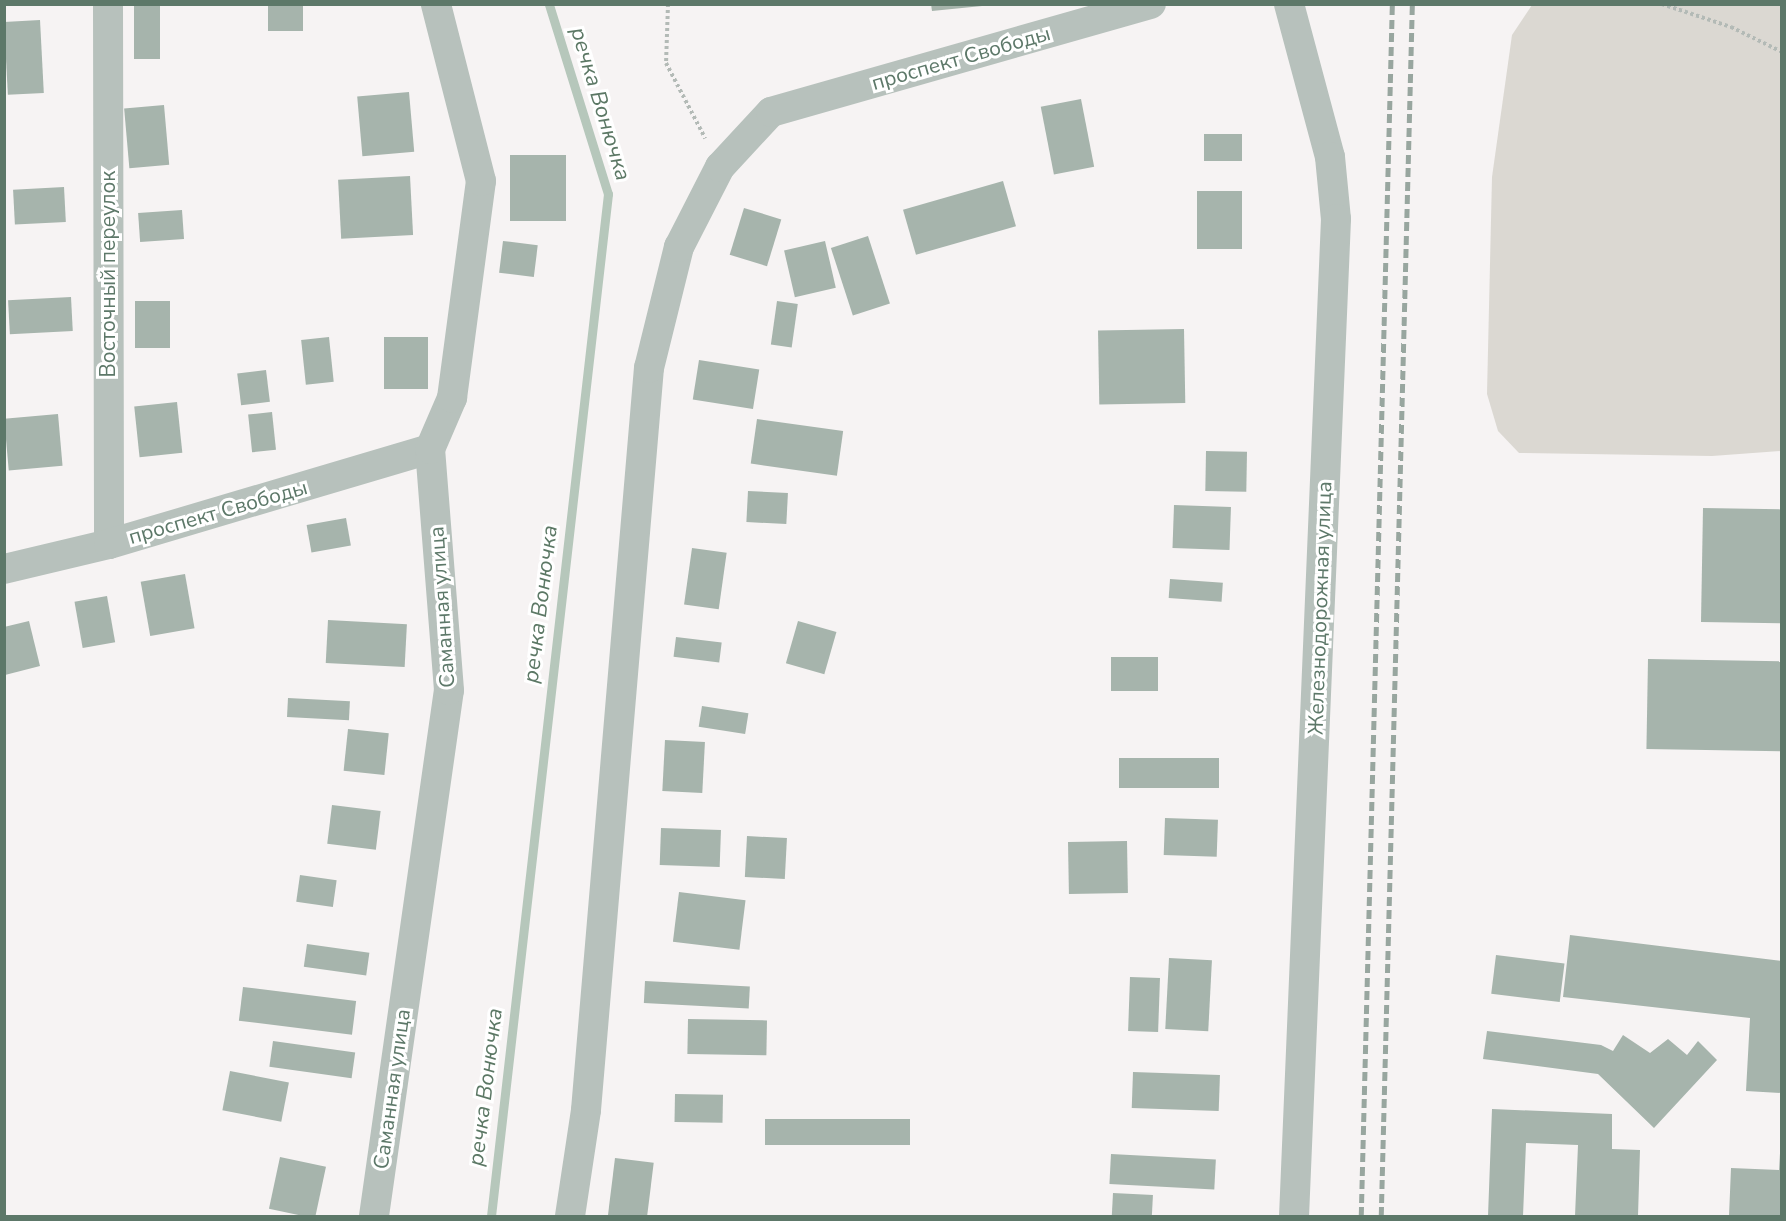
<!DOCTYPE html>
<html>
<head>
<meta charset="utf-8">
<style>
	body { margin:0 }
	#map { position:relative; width:1786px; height:1221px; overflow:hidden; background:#f6f3f3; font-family:"Nunito Sans",sans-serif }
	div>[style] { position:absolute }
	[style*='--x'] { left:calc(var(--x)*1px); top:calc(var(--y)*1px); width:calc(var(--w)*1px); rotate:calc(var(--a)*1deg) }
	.green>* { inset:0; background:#dbd8d2 }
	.stream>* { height:9px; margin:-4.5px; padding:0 4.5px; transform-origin:4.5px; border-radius:4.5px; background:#b6c7bb }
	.building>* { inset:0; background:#a6b4ac; transform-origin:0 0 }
	.path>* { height:4px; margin-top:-2px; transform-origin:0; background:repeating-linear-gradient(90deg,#b3bab6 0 3px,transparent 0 6px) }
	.street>* { height:30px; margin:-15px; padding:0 15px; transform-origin:15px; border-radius:15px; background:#b7c1bc }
	.rail>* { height:4.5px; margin-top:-2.25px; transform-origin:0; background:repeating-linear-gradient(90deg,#98a69f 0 9px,transparent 0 13.5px) }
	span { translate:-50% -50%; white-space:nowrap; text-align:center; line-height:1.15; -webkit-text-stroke:6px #fff; paint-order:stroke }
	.street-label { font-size:21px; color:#5d7869 }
	.water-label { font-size:22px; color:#5c7865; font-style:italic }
	.frame { position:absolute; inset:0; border:6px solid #5d7869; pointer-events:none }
</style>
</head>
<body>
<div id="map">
	<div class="green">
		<div style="clip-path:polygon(1532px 5px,1781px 5px,1781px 451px,1712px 456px,1519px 453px,1498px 431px,1487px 394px,1492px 177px,1512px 35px)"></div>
	</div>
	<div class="stream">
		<div style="--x:491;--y:1216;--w:1029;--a:-83.47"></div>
		<div style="--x:608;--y:194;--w:199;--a:-107.3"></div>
	</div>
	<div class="building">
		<div style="left:134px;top:4px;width:26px;height:55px"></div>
		<div style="left:268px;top:4px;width:35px;height:27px"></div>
		<div style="clip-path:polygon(931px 4px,982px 4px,982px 6px,932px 11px)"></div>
		<div style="left:40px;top:20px;width:73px;height:36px;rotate:87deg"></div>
		<div style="left:409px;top:92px;width:60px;height:52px;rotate:85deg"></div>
		<div style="left:1081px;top:99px;width:69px;height:41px;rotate:79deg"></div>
		<div style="left:164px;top:105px;width:60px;height:40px;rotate:85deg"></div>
		<div style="left:1204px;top:134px;width:38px;height:27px"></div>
		<div style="left:510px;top:155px;width:56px;height:66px"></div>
		<div style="left:410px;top:176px;width:59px;height:72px;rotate:87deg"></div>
		<div style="left:1003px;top:181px;width:47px;height:104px;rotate:74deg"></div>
		<div style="left:64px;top:187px;width:35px;height:51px;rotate:87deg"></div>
		<div style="left:1197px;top:191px;width:45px;height:58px"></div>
		<div style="left:744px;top:208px;width:39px;height:49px;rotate:17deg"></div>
		<div style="left:182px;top:210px;width:29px;height:44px;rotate:86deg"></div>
		<div style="left:868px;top:236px;width:71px;height:39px;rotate:72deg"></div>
		<div style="left:503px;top:241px;width:35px;height:32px;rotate:7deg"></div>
		<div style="left:825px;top:241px;width:48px;height:42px;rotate:77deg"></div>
		<div style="left:71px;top:297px;width:34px;height:63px;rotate:87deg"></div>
		<div style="left:135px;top:301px;width:35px;height:47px"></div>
		<div style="left:777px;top:301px;width:21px;height:44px;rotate:8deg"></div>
		<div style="left:1184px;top:329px;width:74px;height:86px;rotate:89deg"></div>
		<div style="left:329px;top:337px;width:45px;height:28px;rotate:84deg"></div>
		<div style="left:384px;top:337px;width:44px;height:52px"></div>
		<div style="left:699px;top:360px;width:61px;height:40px;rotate:9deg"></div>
		<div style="left:266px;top:370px;width:32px;height:29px;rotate:83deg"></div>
		<div style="left:177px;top:402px;width:51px;height:43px;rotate:84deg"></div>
		<div style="left:272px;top:412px;width:38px;height:24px;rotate:84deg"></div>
		<div style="left:58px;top:414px;width:52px;height:54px;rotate:85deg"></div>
		<div style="left:757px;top:419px;width:87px;height:45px;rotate:8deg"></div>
		<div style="left:1206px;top:451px;width:41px;height:40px;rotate:1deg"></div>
		<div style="left:748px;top:491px;width:40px;height:31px;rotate:3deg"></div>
		<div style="left:1174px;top:505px;width:57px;height:43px;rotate:2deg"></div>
		<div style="left:1703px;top:508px;width:79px;height:114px;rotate:1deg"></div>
		<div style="left:346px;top:518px;width:28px;height:40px;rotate:80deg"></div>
		<div style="left:692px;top:548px;width:35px;height:57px;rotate:8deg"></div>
		<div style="left:185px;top:574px;width:55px;height:45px;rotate:80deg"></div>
		<div style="left:1170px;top:579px;width:53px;height:19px;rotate:4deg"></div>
		<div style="left:107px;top:596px;width:47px;height:33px;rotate:80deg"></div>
		<div style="left:328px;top:620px;width:79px;height:43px;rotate:3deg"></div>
		<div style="clip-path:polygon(29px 621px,40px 666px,5px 675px,4px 627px)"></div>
		<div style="left:798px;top:621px;width:40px;height:44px;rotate:16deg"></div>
		<div style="left:676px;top:637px;width:46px;height:20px;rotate:7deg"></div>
		<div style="left:1111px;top:657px;width:47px;height:34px"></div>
		<div style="left:1648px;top:659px;width:134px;height:90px;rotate:1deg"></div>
		<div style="left:288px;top:698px;width:62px;height:19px;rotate:3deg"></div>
		<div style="left:702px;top:706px;width:47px;height:21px;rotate:9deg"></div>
		<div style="left:348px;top:729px;width:41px;height:42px;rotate:6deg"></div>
		<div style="left:665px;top:740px;width:40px;height:51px;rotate:3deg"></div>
		<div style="left:1219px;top:758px;width:30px;height:100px;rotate:90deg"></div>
		<div style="left:332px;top:805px;width:49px;height:39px;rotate:7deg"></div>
		<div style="left:1165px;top:818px;width:53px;height:37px;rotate:2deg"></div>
		<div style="left:661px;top:828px;width:60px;height:37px;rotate:2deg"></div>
		<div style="left:747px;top:836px;width:40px;height:41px;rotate:3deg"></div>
		<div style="left:1127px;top:841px;width:52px;height:59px;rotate:89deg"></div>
		<div style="left:300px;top:875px;width:37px;height:27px;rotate:8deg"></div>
		<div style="left:679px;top:892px;width:67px;height:50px;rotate:7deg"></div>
		<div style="clip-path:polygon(1570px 935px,1782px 961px,1782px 1093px,1746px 1091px,1750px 1018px,1563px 997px)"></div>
		<div style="left:307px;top:944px;width:63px;height:23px;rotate:8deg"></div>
		<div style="left:1496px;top:955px;width:69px;height:39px;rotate:7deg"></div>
		<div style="left:1169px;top:958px;width:43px;height:71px;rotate:3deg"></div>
		<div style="left:1130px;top:977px;width:30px;height:54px;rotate:2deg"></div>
		<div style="left:645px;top:981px;width:105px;height:22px;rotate:3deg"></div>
		<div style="left:243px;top:987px;width:114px;height:34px;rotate:7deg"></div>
		<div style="left:688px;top:1019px;width:79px;height:35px;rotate:1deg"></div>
		<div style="clip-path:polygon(1487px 1031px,1601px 1045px,1613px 1051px,1623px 1035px,1650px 1053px,1668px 1039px,1687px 1055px,1698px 1041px,1717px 1060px,1654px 1128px,1598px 1074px,1483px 1059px)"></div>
		<div style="left:273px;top:1041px;width:83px;height:26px;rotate:8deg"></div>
		<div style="left:230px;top:1071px;width:60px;height:40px;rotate:11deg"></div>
		<div style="left:1133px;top:1072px;width:87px;height:36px;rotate:2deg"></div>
		<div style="left:675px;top:1094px;width:48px;height:28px;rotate:1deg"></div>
		<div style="clip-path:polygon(1492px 1109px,1612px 1114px,1612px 1149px,1640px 1150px,1638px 1216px,1575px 1216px,1578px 1145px,1526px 1143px,1523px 1216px,1488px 1216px)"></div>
		<div style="left:910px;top:1119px;width:26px;height:145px;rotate:90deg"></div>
		<div style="clip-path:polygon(1780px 1153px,1782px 1216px,1729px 1216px,1731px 1168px,1779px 1170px)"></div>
		<div style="left:1111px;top:1154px;width:105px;height:30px;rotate:3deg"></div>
		<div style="left:280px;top:1157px;width:47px;height:53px;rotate:12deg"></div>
		<div style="left:615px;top:1158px;width:39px;height:58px;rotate:7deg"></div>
		<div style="left:1113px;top:1193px;width:40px;height:23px;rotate:3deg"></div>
	</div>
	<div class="path">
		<div style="--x:668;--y:4;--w:59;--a:91.9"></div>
		<div style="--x:666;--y:63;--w:85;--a:62.5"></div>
		<div style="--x:1662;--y:4;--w:73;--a:18.4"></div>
		<div style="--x:1731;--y:27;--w:57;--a:26.1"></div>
	</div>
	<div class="street">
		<div style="--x:108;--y:4;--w:540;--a:89.89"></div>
		<div style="--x:1289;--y:4;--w:158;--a:75"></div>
		<div style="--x:1330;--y:157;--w:62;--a:84.5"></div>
		<div style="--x:1336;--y:219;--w:998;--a:92.41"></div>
		<div style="--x:4;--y:569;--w:108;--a:-13.4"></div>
		<div style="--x:109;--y:544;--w:335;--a:-16.5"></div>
		<div style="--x:374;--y:1216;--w:531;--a:-81.89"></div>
		<div style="--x:449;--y:690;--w:242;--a:-94.5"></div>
		<div style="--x:430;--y:449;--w:56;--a:-66.7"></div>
		<div style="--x:452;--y:398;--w:219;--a:-82.4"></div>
		<div style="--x:481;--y:181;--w:183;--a:-104.3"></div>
		<div style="--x:570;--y:1216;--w:107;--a:-81.4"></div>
		<div style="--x:586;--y:1110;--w:745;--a:-85.15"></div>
		<div style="--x:649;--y:368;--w:125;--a:-76.1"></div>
		<div style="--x:679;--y:247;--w:90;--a:-62.9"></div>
		<div style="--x:720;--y:167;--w:75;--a:-47.2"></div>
		<div style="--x:771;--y:112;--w:395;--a:-15.9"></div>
	</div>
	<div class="rail">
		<div style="--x:1361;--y:1216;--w:1212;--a:-88.53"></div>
		<div style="--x:1381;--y:1216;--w:1212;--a:-88.53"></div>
	</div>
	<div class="street-label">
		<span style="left:961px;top:58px;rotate:-16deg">проспект Свободы</span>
		<span style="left:108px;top:274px;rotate:-90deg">Восточный переулок</span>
		<span style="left:218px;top:512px;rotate:-16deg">проспект Свободы</span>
		<span style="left:442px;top:607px;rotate:-94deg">Саманная улица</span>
		<span style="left:1320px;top:608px;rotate:-88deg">Железнодорожная улица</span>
		<span style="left:392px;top:1089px;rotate:-82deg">Саманная улица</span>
	</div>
	<div class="water-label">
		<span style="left:600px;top:104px;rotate:73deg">речка Вонючка</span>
		<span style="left:541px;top:604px;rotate:-83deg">речка Вонючка</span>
		<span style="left:486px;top:1087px;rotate:-83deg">речка Вонючка</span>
	</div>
	<div class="frame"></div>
</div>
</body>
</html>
